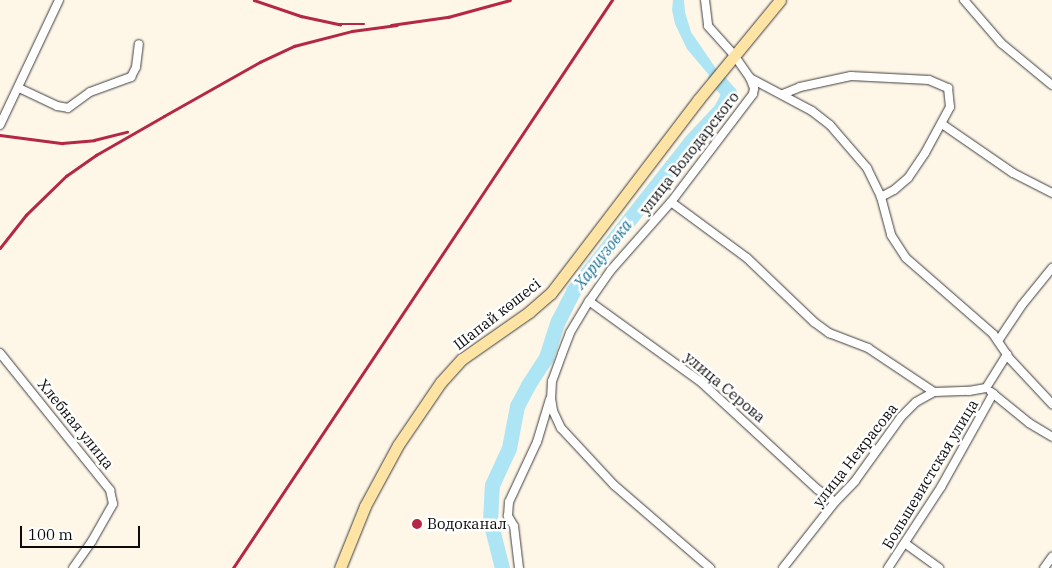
<!DOCTYPE html>
<html>
<head>
<meta charset="utf-8">
<style>
	body { margin:0 }
	#map { position:relative; width:1052px; height:568px; overflow:hidden; background:#fef6e7; font-family:"IBM Plex Serif",serif }
	div>[style] { position:absolute }
	[style*='--x'] { left:calc(var(--x)*1px); top:calc(var(--y)*1px); width:calc(var(--w)*1px); rotate:calc(var(--a)*1deg) }
	.water>* { inset:0; background:#aee5f4 }
	.river>* { height:15px; margin:-7.5px; padding:0 7.5px; transform-origin:7.5px; border-radius:7.5px; background:#aee5f4 }
	.roads { filter:drop-shadow(0 0 1px #3d3d3d) drop-shadow(0 0 1px #3d3d3d) }
	.street>* { height:8px; margin:-4px; padding:0 4px; transform-origin:4px; border-radius:4px; background:#fff }
	.secondary>* { height:11px; margin:-5.5px; padding:0 5.5px; transform-origin:5.5px; border-radius:5.5px; background:#fde4a4 }
	.rail>* { height:2.5px; margin:-1.25px; padding:0 1.25px; transform-origin:1.25px; border-radius:1.25px; background:#b42746 }
	.dots>* { width:14px; height:14px; translate:-50% -50%; box-sizing:border-box; border:2px solid #fff; border-radius:50% }
	span { translate:-50% -50%; white-space:nowrap; text-align:center; line-height:1.15; -webkit-text-stroke:5px #fff; paint-order:stroke }
	.street-label { font-size:15px; color:#0a0a0a }
	.poi-label { font-size:15px; color:#0a0a0a }
	.left { translate:0 -50%; text-align:left }
	.water-label { font-size:16px; color:#197496; font-style:italic }
	.scale { position:absolute; left:20px; top:526px; width:120px; height:22px; box-sizing:border-box; border:2px solid #0a0a0a; border-top:0; padding-left:6px; font-size:15px; line-height:18px; white-space:nowrap; color:#0a0a0a; -webkit-text-stroke:4px #fff; paint-order:stroke }
</style>
</head>
<body>
<div id="map">
	<div class="water">
		<div style="clip-path:polygon(673px 0,684px 0,685px 12px,691px 32px,730px 89px,725px 94px,687px 49px,675px 24px,672px 10px)"></div>
	</div>
	<div class="river">
		<div style="--x:502;--y:568;--w:49;--a:-104.3"></div>
		<div style="--x:490;--y:521;--w:36;--a:-87"></div>
		<div style="--x:492;--y:485;--w:41;--a:-65.3"></div>
		<div style="--x:509;--y:448;--w:43;--a:-79.2"></div>
		<div style="--x:517;--y:406;--w:24;--a:-62"></div>
		<div style="--x:528;--y:385;--w:33;--a:-57"></div>
		<div style="--x:546;--y:357;--w:38;--a:-72"></div>
		<div style="--x:558;--y:321;--w:34;--a:-63"></div>
		<div style="--x:573;--y:291;--w:191;--a:-51.8"></div>
		<div style="--x:691;--y:141;--w:44;--a:-46.8"></div>
		<div style="--x:721;--y:109;--w:18;--a:-63"></div>
		<div style="--x:729;--y:93;--w:21;--a:-131"></div>
	</div>
	<div class="roads">
		<div class="street">
			<div style="--x:705;--y:0;--w:26;--a:83"></div>
			<div style="--x:708;--y:26;--w:39;--a:48"></div>
			<div style="--x:734;--y:55;--w:28;--a:55"></div>
			<div style="--x:750;--y:78;--w:11;--a:68"></div>
			<div style="--x:754;--y:88;--w:6;--a:99"></div>
			<div style="--x:753;--y:94;--w:136;--a:127.2"></div>
			<div style="--x:671;--y:202;--w:91;--a:131.4"></div>
			<div style="--x:611;--y:270;--w:38;--a:125"></div>
			<div style="--x:589;--y:301;--w:37;--a:121"></div>
			<div style="--x:570;--y:333;--w:22;--a:111"></div>
			<div style="--x:562;--y:354;--w:29;--a:110"></div>
			<div style="--x:552;--y:381;--w:17;--a:93"></div>
			<div style="--x:551;--y:398;--w:13;--a:81"></div>
			<div style="--x:553;--y:411;--w:19;--a:65"></div>
			<div style="--x:561;--y:428;--w:78;--a:47.1"></div>
			<div style="--x:614;--y:485;--w:127;--a:40.8"></div>
			<div style="--x:964;--y:0;--w:57;--a:49.3"></div>
			<div style="--x:1001;--y:43;--w:66;--a:39.5"></div>
			<div style="--x:750;--y:78;--w:70;--a:28"></div>
			<div style="--x:812;--y:111;--w:23;--a:38"></div>
			<div style="--x:830;--y:125;--w:57;--a:49.3"></div>
			<div style="--x:867;--y:168;--w:32;--a:64"></div>
			<div style="--x:881;--y:197;--w:39;--a:75"></div>
			<div style="--x:891;--y:235;--w:27;--a:57"></div>
			<div style="--x:906;--y:258;--w:116;--a:41.1"></div>
			<div style="--x:993;--y:334;--w:30;--a:56"></div>
			<div style="--x:1010;--y:359;--w:62;--a:47"></div>
			<div style="--x:19;--y:88;--w:42;--a:25.3"></div>
			<div style="--x:57;--y:106;--w:11;--a:10"></div>
			<div style="--x:68;--y:108;--w:27;--a:-36"></div>
			<div style="--x:90;--y:92;--w:44;--a:-20.1"></div>
			<div style="--x:131;--y:77;--w:11;--a:-63"></div>
			<div style="--x:136;--y:67;--w:23;--a:-83"></div>
			<div style="--x:783;--y:94;--w:18;--a:-22"></div>
			<div style="--x:800;--y:87;--w:52;--a:-12.2"></div>
			<div style="--x:851;--y:76;--w:78;--a:2.9"></div>
			<div style="--x:929;--y:80;--w:21;--a:23"></div>
			<div style="--x:948;--y:88;--w:19;--a:84"></div>
			<div style="--x:950;--y:107;--w:52;--a:118.5"></div>
			<div style="--x:925;--y:153;--w:30;--a:124"></div>
			<div style="--x:908;--y:178;--w:18;--a:139"></div>
			<div style="--x:894;--y:190;--w:15;--a:152"></div>
			<div style="--x:942;--y:124;--w:86;--a:34.6"></div>
			<div style="--x:1013;--y:173;--w:44;--a:27.1"></div>
			<div style="--x:0;--y:125;--w:138;--a:-64.7"></div>
			<div style="--x:671;--y:202;--w:94;--a:36.4"></div>
			<div style="--x:747;--y:258;--w:93;--a:43.7"></div>
			<div style="--x:814;--y:322;--w:19;--a:36"></div>
			<div style="--x:829;--y:333;--w:42;--a:21"></div>
			<div style="--x:868;--y:348;--w:79;--a:33.7"></div>
			<div style="--x:589;--y:301;--w:138;--a:35.9"></div>
			<div style="--x:701;--y:382;--w:158;--a:42.7"></div>
			<div style="--x:817;--y:489;--w:22;--a:36"></div>
			<div style="--x:998;--y:341;--w:43;--a:-56.3"></div>
			<div style="--x:1022;--y:305;--w:48;--a:-51"></div>
			<div style="--x:0;--y:353;--w:176;--a:51.2"></div>
			<div style="--x:110;--y:490;--w:14;--a:78"></div>
			<div style="--x:113;--y:504;--w:43;--a:119.6"></div>
			<div style="--x:92;--y:541;--w:33;--a:125"></div>
			<div style="--x:991;--y:392;--w:49;--a:39.2"></div>
			<div style="--x:1029;--y:423;--w:27;--a:31"></div>
			<div style="--x:906;--y:544;--w:41;--a:36"></div>
			<div style="--x:519;--y:568;--w:42;--a:-96.8"></div>
			<div style="--x:514;--y:526;--w:12;--a:-121"></div>
			<div style="--x:508;--y:516;--w:14;--a:-86"></div>
			<div style="--x:509;--y:502;--w:66;--a:-65"></div>
			<div style="--x:537;--y:442;--w:45;--a:-73.2"></div>
			<div style="--x:783;--y:568;--w:84;--a:-51.8"></div>
			<div style="--x:835;--y:502;--w:29;--a:-46"></div>
			<div style="--x:855;--y:481;--w:79;--a:-54.3"></div>
			<div style="--x:901;--y:417;--w:21;--a:-45"></div>
			<div style="--x:916;--y:402;--w:21;--a:-29"></div>
			<div style="--x:934;--y:392;--w:35;--a:-2"></div>
			<div style="--x:969;--y:391;--w:17;--a:-10"></div>
			<div style="--x:986;--y:388;--w:40;--a:-58"></div>
			<div style="--x:888;--y:568;--w:97;--a:-56.8"></div>
			<div style="--x:941;--y:487;--w:107;--a:-60.8"></div>
			<div style="--x:1044;--y:568;--w:14;--a:-54"></div>
		</div>
		<div class="secondary">
			<div style="--x:340;--y:568;--w:67;--a:-68"></div>
			<div style="--x:365;--y:506;--w:69;--a:-61.6"></div>
			<div style="--x:398;--y:445;--w:76;--a:-55.7"></div>
			<div style="--x:441;--y:382;--w:31;--a:-48"></div>
			<div style="--x:462;--y:359;--w:82;--a:-35"></div>
			<div style="--x:529;--y:312;--w:29;--a:-41"></div>
			<div style="--x:551;--y:293;--w:243;--a:-52.7"></div>
			<div style="--x:698;--y:100;--w:129;--a:-50.6"></div>
		</div>
	</div>
	<div class="rail">
		<div style="--x:254;--y:0;--w:50;--a:18.8"></div>
		<div style="--x:301;--y:16;--w:40;--a:12"></div>
		<div style="--x:340;--y:24;--w:24;--a:0"></div>
		<div style="--x:391;--y:25;--w:58;--a:-8"></div>
		<div style="--x:448;--y:17;--w:64;--a:-15.3"></div>
		<div style="--x:0;--y:135;--w:63;--a:7.4"></div>
		<div style="--x:62;--y:143;--w:32;--a:-5"></div>
		<div style="--x:94;--y:140;--w:34;--a:-14"></div>
		<div style="--x:0;--y:248;--w:42;--a:-51.8"></div>
		<div style="--x:26;--y:215;--w:56;--a:-44.3"></div>
		<div style="--x:66;--y:176;--w:37;--a:-35"></div>
		<div style="--x:96;--y:155;--w:78;--a:-29.8"></div>
		<div style="--x:164;--y:116;--w:110;--a:-29.4"></div>
		<div style="--x:260;--y:62;--w:38;--a:-25"></div>
		<div style="--x:294;--y:46;--w:60;--a:-14.5"></div>
		<div style="--x:352;--y:31;--w:45;--a:-7.6"></div>
		<div style="--x:233;--y:568;--w:683;--a:-56.29"></div>
	</div>
	<div class="dots">
		<div style="left:417px;top:524px;background:#b42746"></div>
	</div>
	<div class="street-label">
		<span style="left:689px;top:153px;rotate:-52deg">улица Володарского</span>
		<span style="left:497px;top:314px;rotate:-38deg">Шапай көшесі</span>
		<span style="left:725px;top:387px;rotate:40deg">улица Серова</span>
		<span style="left:76px;top:424px;rotate:51deg">Хлебная улица</span>
		<span style="left:855px;top:455px;rotate:-52deg">улица Некрасова</span>
		<span style="left:930px;top:474px;rotate:-59deg">Большевистская улица</span>
	</div>
	<div class="poi-label">
		<span class="left" style="left:427px;top:524px">Водоканал</span>
	</div>
	<div class="water-label">
		<span style="left:603px;top:254px;rotate:-52deg">Хариузовка</span>
	</div>
	<div class="scale">100 m</div>
</div>
</body>
</html>
